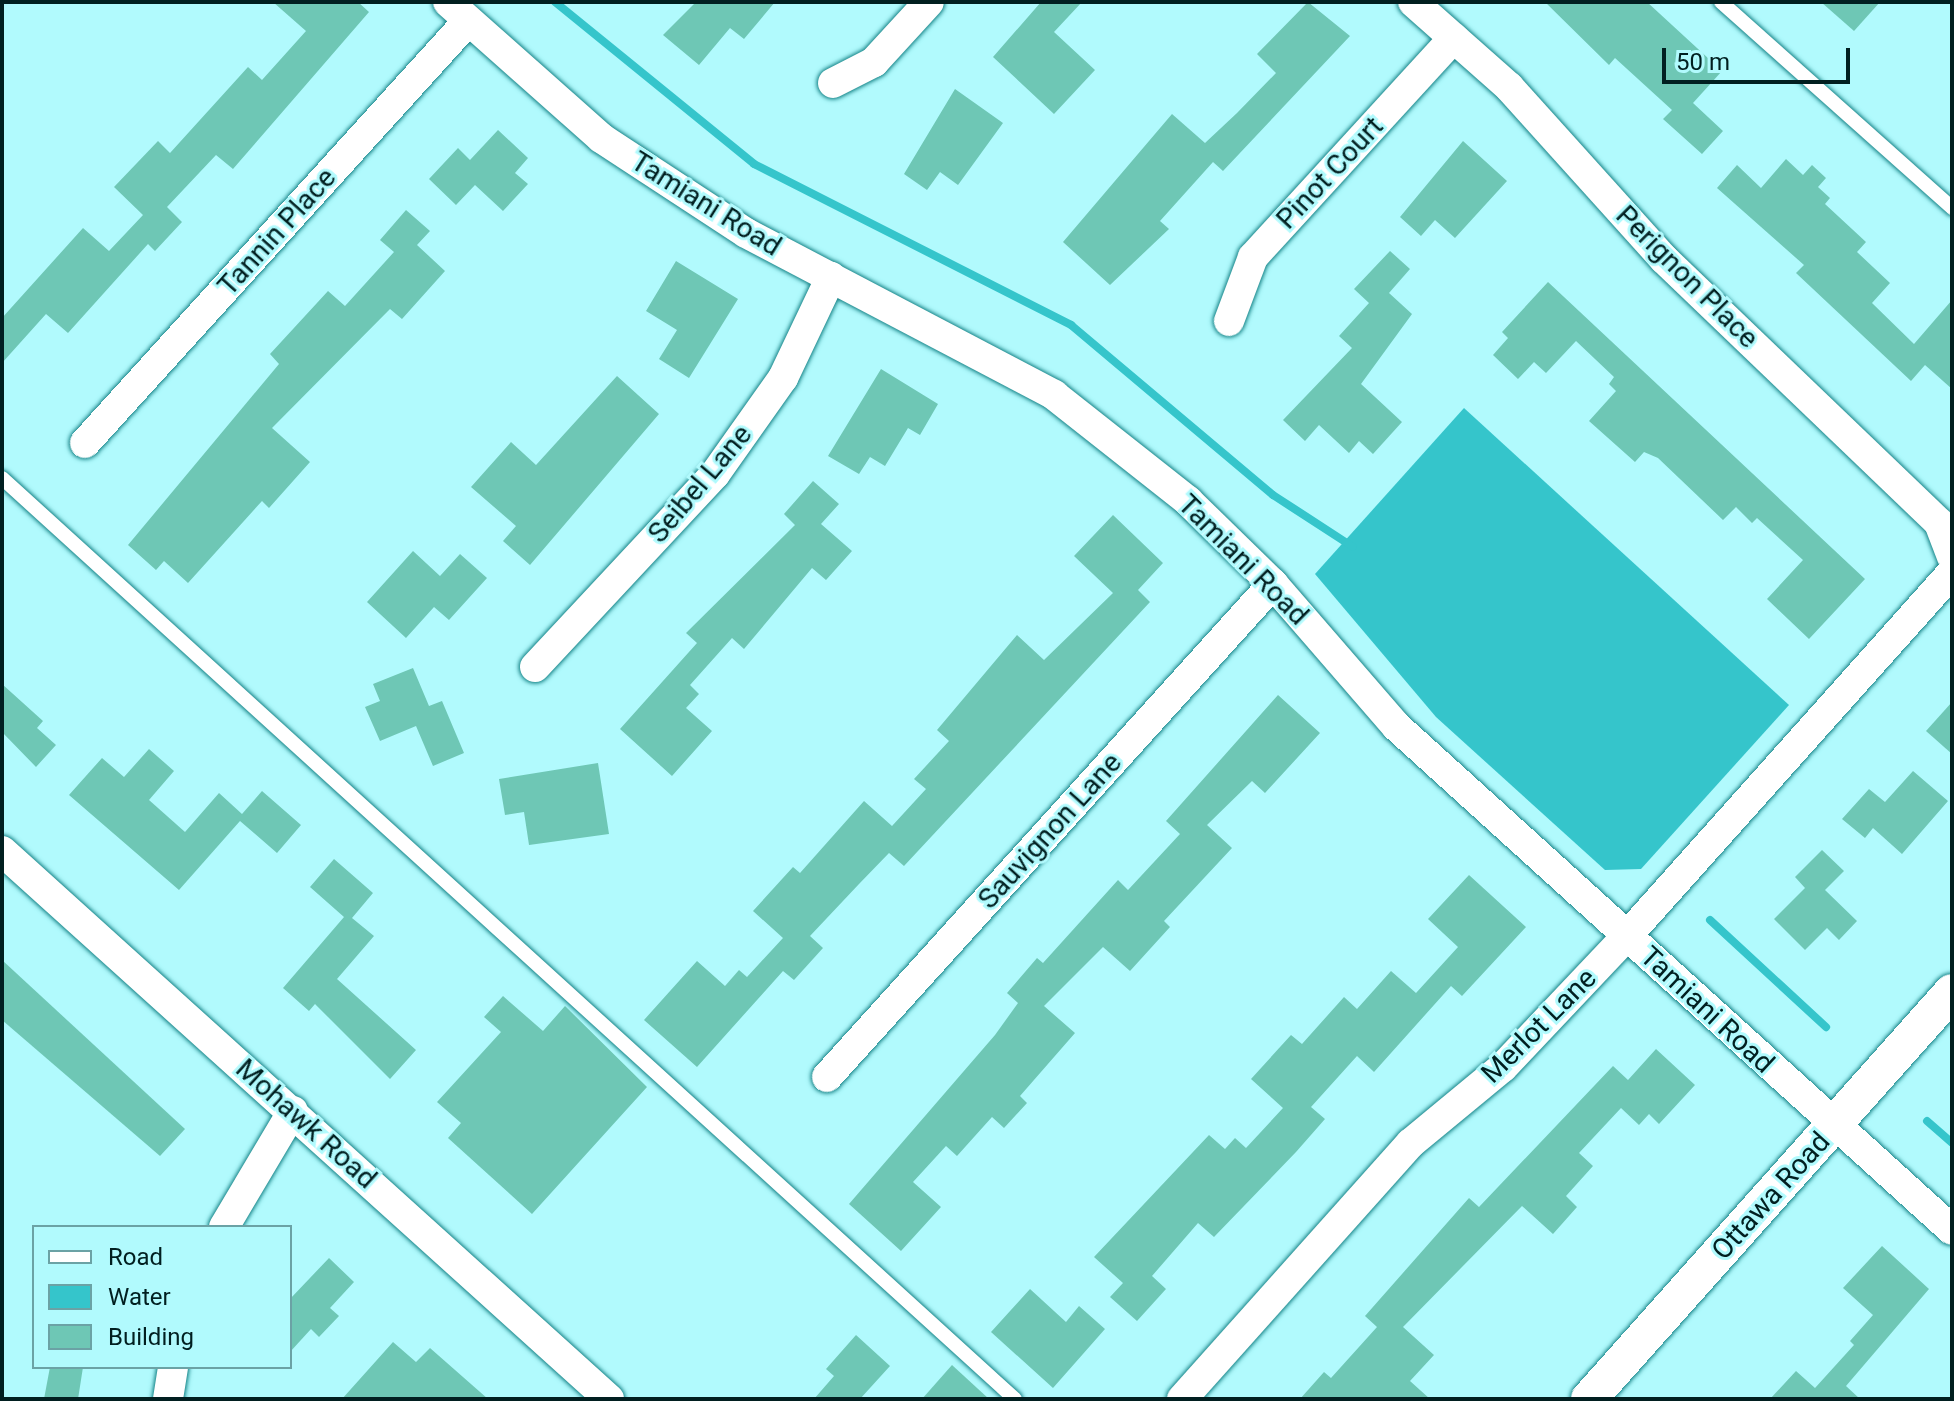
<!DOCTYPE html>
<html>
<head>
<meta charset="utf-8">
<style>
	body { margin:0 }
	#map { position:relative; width:1954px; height:1401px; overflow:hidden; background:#b1fafd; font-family:Roboto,sans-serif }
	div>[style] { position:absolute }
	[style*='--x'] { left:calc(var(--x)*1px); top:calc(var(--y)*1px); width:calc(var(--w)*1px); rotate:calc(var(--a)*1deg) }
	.water>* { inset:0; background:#35c5cb }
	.stream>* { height:8px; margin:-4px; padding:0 4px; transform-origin:4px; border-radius:4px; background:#35c5cb }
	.building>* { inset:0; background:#6ec7b5 }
	.roads { filter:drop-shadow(0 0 2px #158387) drop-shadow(0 0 2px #158387) }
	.service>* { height:14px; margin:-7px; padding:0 7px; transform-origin:7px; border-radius:7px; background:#fff }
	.minor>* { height:30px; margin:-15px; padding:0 15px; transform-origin:15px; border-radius:15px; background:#fff }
	.tertiary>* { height:36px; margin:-18px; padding:0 18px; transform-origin:18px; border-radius:18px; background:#fff }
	span { translate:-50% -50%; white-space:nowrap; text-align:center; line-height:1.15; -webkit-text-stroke:6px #b1fafd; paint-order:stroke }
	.street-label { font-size:28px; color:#011f20 }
	.frame { position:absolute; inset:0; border:4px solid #011f20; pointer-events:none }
	.legend { position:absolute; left:32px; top:1225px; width:260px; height:144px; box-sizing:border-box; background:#b1fafd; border:2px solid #6ba2a5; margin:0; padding:10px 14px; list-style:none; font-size:24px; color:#011f20 }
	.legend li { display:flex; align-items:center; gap:16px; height:40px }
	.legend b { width:40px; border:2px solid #6ba2a5 }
	.scale { position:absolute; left:1662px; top:48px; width:188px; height:36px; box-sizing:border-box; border:4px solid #011f20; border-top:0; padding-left:10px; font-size:24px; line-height:28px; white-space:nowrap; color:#011f20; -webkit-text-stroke:6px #b1fafd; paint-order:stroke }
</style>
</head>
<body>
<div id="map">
	<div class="water">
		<div style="clip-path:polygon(1464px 408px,1789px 705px,1641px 869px,1605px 870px,1436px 717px,1315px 574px)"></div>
	</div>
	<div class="stream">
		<div style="--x:555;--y:2;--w:257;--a:39.1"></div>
		<div style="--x:754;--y:164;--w:356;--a:26.9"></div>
		<div style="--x:1071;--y:325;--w:264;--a:40.1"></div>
		<div style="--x:1273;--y:495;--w:95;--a:33"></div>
		<div style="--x:1710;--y:920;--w:158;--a:42.7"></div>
		<div style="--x:1927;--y:1121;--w:33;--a:41"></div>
	</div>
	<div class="building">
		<div style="clip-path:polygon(273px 2px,358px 2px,369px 12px,233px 169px,216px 155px,167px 207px,182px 222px,155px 251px,148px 244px,68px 333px,46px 314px,2px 363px,2px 318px,83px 228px,109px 251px,143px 215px,114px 187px,158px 141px,170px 153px,248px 67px,262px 80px,306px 31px)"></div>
		<div style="clip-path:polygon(696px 2px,775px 2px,744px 39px,730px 28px,699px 65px,663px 35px)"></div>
		<div style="clip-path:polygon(1041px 2px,1082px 2px,1054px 32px,1095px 70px,1054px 114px,993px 57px)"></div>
		<div style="clip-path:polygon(1308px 2px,1350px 36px,1223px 171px,1213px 162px,1160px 221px,1169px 229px,1110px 285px,1063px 242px,1172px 114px,1205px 143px,1237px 113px,1276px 73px,1257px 54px)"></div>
		<div style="clip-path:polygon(1545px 2px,1647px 2px,1722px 71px,1693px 103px,1723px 131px,1702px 154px,1663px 119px,1672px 110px,1615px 58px,1609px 65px)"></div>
		<div style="clip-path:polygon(1821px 2px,1880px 2px,1854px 31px)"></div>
		<div style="clip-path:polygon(955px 89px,1003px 123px,958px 185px,940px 172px,927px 190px,904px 174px)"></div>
		<div style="clip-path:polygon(498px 130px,528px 158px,515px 173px,528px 184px,503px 211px,475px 185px,456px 205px,429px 179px,458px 148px,470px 160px)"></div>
		<div style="clip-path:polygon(1463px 141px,1507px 181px,1455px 238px,1435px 220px,1421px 236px,1400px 217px)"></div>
		<div style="clip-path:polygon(1786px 159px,1803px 175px,1812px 165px,1826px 178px,1818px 187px,1830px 198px,1825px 204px,1866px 242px,1857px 252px,1890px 283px,1872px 303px,1914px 344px,1952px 300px,1952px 389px,1925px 365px,1911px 381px,1796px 273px,1804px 265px,1717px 188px,1737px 165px,1761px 188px)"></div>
		<div style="clip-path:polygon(406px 210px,430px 231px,417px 245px,445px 271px,402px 319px,390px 309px,272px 428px,310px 462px,269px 508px,262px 501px,188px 583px,164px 561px,156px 570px,128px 545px,279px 364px,270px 354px,328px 291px,345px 306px,394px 252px,380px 240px)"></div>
		<div style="clip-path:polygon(1390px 251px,1410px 269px,1389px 293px,1412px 314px,1361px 384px,1402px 422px,1373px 454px,1359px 441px,1349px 453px,1319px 425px,1305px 441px,1283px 420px,1352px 348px,1339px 336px,1369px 303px,1354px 289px)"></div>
		<div style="clip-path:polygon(676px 261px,738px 299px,689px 378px,659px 359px,677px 330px,646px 311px)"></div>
		<div style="clip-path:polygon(1548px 282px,1865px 579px,1809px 639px,1767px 599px,1803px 560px,1757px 518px,1752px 523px,1736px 507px,1723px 520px,1658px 458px,1644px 452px,1635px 462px,1589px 421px,1616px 391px,1609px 384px,1614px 377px,1576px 341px,1546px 373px,1534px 362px,1518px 379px,1493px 355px,1508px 338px,1502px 332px)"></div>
		<div style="clip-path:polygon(881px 369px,938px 404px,920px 435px,908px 428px,885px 466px,870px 457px,859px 474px,828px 456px)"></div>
		<div style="clip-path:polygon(617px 376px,659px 414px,530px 565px,503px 541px,516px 526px,471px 487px,511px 442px,536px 465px)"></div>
		<div style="clip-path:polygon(813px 481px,839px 504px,821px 524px,852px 551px,826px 580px,812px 568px,744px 649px,732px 638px,690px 685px,699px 694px,686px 708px,712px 731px,672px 776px,620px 729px,697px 643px,686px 633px,795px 525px,784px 514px)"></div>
		<div style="clip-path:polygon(1113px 515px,1163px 563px,1138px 590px,1150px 602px,904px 866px,889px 853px,859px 884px,810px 936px,823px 948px,794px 980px,783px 971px,697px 1067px,644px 1020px,697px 961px,725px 986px,739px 970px,747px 977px,783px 938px,753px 911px,793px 867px,800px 873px,864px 801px,892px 826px,926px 789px,914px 779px,949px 741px,937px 730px,1017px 635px,1044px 660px,1113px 593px,1074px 556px)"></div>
		<div style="clip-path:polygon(413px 551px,440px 576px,460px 554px,487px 578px,449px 620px,434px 607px,406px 638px,367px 602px)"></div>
		<div style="clip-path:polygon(413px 668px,429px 706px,442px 701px,464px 753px,433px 766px,416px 726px,380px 741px,365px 707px,380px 701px,373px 684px)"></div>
		<div style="clip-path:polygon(2px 684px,43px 721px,37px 728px,56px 745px,36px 767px,2px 732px)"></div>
		<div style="clip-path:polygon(1278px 695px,1320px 733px,1265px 793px,1252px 781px,1207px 825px,1232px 848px,1164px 921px,1170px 927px,1130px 971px,1103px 947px,1044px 1006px,1075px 1033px,1020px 1096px,1027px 1103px,1004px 1128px,992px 1117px,957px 1156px,946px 1146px,913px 1182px,941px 1207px,901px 1251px,849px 1204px,995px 1035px,1018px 1003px,1007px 993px,1037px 958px,1043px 963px,1118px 880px,1128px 890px,1180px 834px,1166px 821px)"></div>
		<div style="clip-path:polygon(1952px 702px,1952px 754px,1926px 731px)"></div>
		<div style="clip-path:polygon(149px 749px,174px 771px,149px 800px,185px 832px,219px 793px,242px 814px,262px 791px,301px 825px,277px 853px,240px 821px,179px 890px,69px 795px,102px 758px,124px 777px)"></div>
		<div style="clip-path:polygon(598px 763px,609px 834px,529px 845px,524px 812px,505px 815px,499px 779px)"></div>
		<div style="clip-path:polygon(1913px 771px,1948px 801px,1902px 854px,1873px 828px,1865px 838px,1842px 819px,1869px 789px,1885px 802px)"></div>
		<div style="clip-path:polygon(1822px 850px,1844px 871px,1825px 890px,1857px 921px,1839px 940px,1827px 928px,1805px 950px,1774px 919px,1805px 888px,1795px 877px)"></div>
		<div style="clip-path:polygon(334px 859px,373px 893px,352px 918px,374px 936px,337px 979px,416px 1050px,390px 1079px,315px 1004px,309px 1011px,283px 988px,344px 917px,310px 887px)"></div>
		<div style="clip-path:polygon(1469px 875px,1526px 927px,1462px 996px,1451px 986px,1374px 1072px,1357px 1056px,1311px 1107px,1325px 1119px,1296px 1152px,1214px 1237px,1198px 1223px,1152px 1276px,1166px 1289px,1137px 1321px,1110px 1297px,1123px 1283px,1094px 1257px,1209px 1135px,1225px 1149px,1235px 1138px,1246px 1148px,1283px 1108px,1251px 1079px,1291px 1035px,1302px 1044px,1344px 997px,1357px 1009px,1391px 971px,1416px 993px,1458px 947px,1428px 919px)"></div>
		<div style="clip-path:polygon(2px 960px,185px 1129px,160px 1156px,2px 1020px)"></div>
		<div style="clip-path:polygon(503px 996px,543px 1031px,565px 1006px,647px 1087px,532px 1214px,448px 1138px,461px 1123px,437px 1102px,501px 1032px,484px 1017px)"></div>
		<div style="clip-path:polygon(1656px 1049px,1695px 1085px,1659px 1124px,1649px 1114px,1639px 1125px,1621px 1108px,1579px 1153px,1593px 1166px,1566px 1196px,1577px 1207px,1553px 1234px,1522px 1206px,1403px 1327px,1434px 1355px,1410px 1381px,1430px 1399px,1300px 1399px,1324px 1372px,1331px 1378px,1377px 1327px,1365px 1316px,1469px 1198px,1479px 1207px,1613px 1066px,1628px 1080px)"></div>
		<div style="clip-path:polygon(1882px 1246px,1929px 1289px,1846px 1386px,1860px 1399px,1770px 1399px,1796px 1371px,1815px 1388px,1854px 1345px,1850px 1341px,1873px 1315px,1843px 1288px)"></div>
		<div style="clip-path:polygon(329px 1258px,354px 1282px,330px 1308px,339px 1316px,319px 1337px,311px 1329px,290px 1352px,290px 1299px)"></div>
		<div style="clip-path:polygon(1030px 1289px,1066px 1322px,1079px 1306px,1105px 1329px,1053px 1388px,991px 1332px)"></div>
		<div style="clip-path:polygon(856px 1335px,890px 1366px,860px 1399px,814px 1399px,834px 1376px,826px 1369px)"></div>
		<div style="clip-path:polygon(393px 1342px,416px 1362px,430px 1348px,488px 1399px,342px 1399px)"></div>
		<div style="clip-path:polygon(952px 1365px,989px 1399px,922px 1399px)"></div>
		<div style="clip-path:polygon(50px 1367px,83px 1367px,78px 1399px,44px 1399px)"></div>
	</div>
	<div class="roads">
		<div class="service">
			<div style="--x:1721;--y:2;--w:310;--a:41.7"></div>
			<div style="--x:2;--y:478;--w:1369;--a:42.28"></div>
		</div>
		<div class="minor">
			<div style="--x:448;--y:2;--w:205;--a:41.6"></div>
			<div style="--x:601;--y:138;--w:173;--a:33.2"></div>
			<div style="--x:746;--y:233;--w:348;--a:27.7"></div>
			<div style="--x:1054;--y:395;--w:171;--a:38.3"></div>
			<div style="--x:1188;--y:501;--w:119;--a:44.3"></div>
			<div style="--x:1273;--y:584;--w:188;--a:49.1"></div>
			<div style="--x:1396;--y:726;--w:750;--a:42.19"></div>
			<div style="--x:1413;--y:2;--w:128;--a:41.5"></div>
			<div style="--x:1509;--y:87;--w:232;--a:48"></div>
			<div style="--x:1664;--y:259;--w:381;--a:43.8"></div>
			<div style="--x:1939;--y:523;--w:36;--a:69"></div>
			<div style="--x:833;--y:83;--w:46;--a:-27.1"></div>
			<div style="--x:874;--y:62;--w:81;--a:-47.5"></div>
			<div style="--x:1229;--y:321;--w:68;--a:-69.4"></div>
			<div style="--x:1253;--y:257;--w:297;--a:-47.5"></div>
			<div style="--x:85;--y:443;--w:570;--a:-47.77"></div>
			<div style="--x:535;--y:667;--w:264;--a:-47"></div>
			<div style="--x:715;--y:474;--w:118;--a:-54.7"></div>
			<div style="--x:783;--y:378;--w:112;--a:-64.6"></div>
			<div style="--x:2;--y:851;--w:818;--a:42.08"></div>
			<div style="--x:827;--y:1077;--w:665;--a:-47.87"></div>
			<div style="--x:224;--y:1227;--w:135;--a:-59.3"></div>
			<div style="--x:168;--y:1399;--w:32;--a:-81"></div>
			<div style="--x:1182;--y:1399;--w:343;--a:-48.2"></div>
			<div style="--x:1411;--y:1143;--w:119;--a:-39.6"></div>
			<div style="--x:1503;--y:1067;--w:180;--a:-46.6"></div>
			<div style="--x:1627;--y:936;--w:488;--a:-48.2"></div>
		</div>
		<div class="tertiary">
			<div style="--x:1589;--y:1399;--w:545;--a:-48.27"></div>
		</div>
	</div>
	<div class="street-label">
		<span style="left:1330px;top:173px;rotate:-47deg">Pinot Court</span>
		<span style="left:706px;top:204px;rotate:32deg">Tamiani Road</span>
		<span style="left:277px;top:232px;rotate:-48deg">Tannin Place</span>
		<span style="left:1687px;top:277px;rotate:45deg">Perignon Place</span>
		<span style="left:700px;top:484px;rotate:-50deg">Seibel Lane</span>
		<span style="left:1243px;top:560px;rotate:45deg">Tamiani Road</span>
		<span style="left:1050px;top:831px;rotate:-48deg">Sauvignon Lane</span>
		<span style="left:1707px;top:1010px;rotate:43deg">Tamiani Road</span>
		<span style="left:1539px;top:1026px;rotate:-45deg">Merlot Lane</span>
		<span style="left:306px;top:1124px;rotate:42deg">Mohawk Road</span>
		<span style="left:1771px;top:1196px;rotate:-48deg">Ottawa Road</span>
	</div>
	<div class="frame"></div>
	<ul class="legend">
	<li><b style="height:10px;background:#fff"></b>Road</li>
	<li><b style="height:22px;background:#35c5cb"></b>Water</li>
	<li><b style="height:22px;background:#6ec7b5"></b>Building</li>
	</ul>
	<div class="scale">50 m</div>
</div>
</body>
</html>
